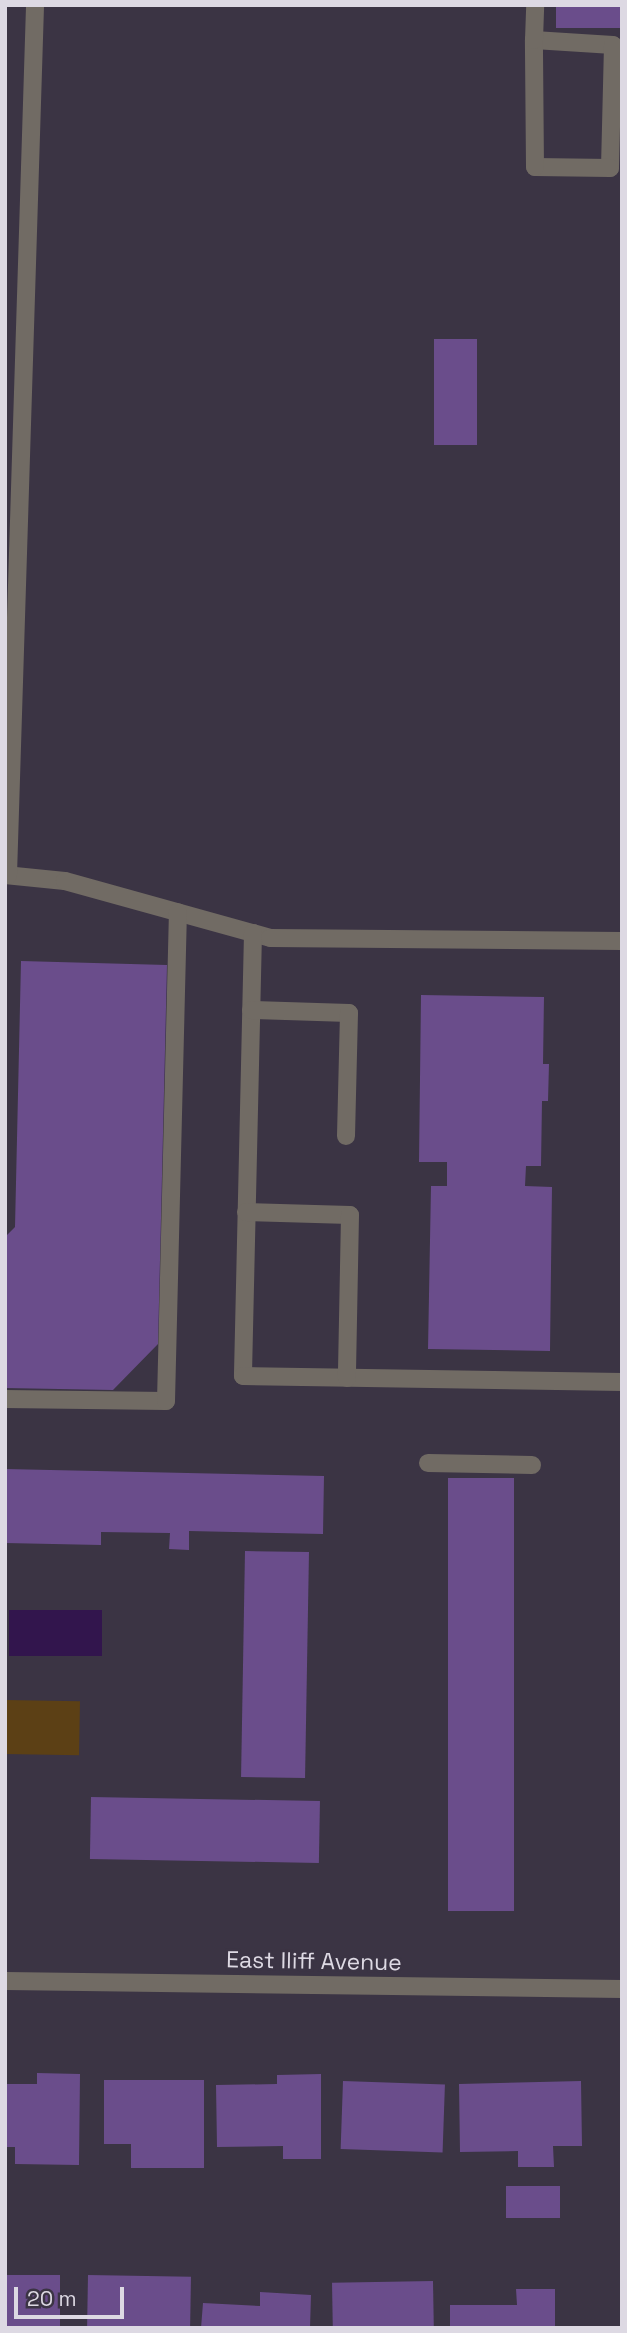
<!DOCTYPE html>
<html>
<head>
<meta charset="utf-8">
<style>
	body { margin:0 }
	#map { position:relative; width:627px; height:2333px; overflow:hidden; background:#3b3444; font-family:"Space Grotesk",sans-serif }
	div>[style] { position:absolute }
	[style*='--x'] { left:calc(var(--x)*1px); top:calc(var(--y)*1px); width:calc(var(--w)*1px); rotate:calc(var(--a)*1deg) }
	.green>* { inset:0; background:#5c4015; transform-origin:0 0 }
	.water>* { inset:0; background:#32154d; transform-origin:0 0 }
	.building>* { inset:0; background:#6a4d8b; transform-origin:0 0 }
	.service>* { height:18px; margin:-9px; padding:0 9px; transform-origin:9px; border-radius:9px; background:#716b64 }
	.tertiary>* { height:18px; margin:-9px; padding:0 9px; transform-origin:9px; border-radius:9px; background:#716b64 }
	span { translate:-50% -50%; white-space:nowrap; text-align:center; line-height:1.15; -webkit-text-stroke:5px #3b3444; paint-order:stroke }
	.street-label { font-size:23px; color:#ddd9e3 }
	.frame { position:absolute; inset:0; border:7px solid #ddd9e3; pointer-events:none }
	.scale { position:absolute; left:14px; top:2287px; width:110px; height:32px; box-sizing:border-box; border:4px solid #ddd9e3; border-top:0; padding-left:9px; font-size:21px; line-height:24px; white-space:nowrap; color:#ddd9e3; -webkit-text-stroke:5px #3b3444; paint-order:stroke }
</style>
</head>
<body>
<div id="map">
	<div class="green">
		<div style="left:5px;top:1700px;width:75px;height:54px;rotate:1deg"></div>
	</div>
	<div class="water">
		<div style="left:102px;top:1610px;width:46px;height:93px;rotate:90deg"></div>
	</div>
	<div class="building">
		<div style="left:556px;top:5px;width:66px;height:23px"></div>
		<div style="left:434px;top:339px;width:43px;height:106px"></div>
		<div style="clip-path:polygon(21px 961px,167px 965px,158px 1344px,113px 1390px,5px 1388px,5px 1237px,15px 1227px)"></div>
		<div style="clip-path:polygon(421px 995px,544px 997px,543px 1064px,549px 1064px,548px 1101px,542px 1101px,541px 1166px,526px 1166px,525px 1186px,552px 1187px,550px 1351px,428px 1349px,431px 1186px,447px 1186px,447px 1162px,419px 1162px)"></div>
		<div style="clip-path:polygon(5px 1469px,324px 1476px,323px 1534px,189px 1531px,189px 1550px,169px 1549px,170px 1533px,101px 1532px,101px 1545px,5px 1543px)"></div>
		<div style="left:448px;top:1478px;width:66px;height:433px"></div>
		<div style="left:245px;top:1551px;width:64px;height:226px;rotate:1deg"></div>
		<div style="left:91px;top:1797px;width:229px;height:62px;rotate:1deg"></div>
		<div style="clip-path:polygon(37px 2073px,80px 2074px,79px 2165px,15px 2164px,15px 2147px,5px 2147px,5px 2084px,37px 2084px)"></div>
		<div style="clip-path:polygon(321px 2074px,321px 2159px,283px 2159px,283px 2146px,217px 2147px,216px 2085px,277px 2084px,277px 2075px)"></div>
		<div style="clip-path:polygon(104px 2080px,204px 2080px,204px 2168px,131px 2168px,131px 2144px,104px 2144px)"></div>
		<div style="left:343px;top:2081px;width:102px;height:68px;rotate:2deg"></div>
		<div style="clip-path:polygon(581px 2081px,582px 2146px,553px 2146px,554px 2167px,518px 2167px,518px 2151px,460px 2152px,459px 2084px)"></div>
		<div style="left:506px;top:2186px;width:54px;height:32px"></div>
		<div style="left:5px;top:2275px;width:55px;height:53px"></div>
		<div style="left:88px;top:2275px;width:103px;height:53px;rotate:1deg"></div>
		<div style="left:433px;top:2281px;width:47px;height:101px;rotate:89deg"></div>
		<div style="clip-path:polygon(516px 2289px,555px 2289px,555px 2328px,450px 2328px,450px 2305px,517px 2305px)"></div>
		<div style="clip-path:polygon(260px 2292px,311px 2295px,310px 2328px,201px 2328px,203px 2303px,260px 2306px)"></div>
	</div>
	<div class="service">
		<div style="--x:534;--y:40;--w:79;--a:3.6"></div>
		<div style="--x:613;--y:45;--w:123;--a:91.4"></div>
		<div style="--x:610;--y:168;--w:75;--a:-179.2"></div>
		<div style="--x:535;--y:167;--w:127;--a:-90.5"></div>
		<div style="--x:534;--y:40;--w:35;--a:-88"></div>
		<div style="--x:5;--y:875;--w:60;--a:5.7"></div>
		<div style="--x:65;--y:881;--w:213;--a:15.5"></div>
		<div style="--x:270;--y:938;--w:352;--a:0.5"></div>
		<div style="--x:8;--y:875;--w:870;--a:-88.22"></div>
		<div style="--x:253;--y:933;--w:443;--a:91.3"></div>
		<div style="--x:243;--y:1376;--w:379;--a:0.9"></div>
		<div style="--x:251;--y:1010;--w:98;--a:1.8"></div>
		<div style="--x:349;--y:1013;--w:123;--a:91.4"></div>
		<div style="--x:246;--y:1212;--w:104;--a:1.7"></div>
		<div style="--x:350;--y:1215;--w:163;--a:91.1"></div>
		<div style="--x:5;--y:1399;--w:161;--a:0.7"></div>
		<div style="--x:166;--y:1401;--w:489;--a:-88.6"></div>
		<div style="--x:428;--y:1463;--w:104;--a:1.1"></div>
	</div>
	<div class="tertiary">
		<div style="--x:5;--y:1981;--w:617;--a:0.74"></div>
	</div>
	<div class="street-label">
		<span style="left:314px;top:1961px;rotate:1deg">East Iliff Avenue</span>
	</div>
	<div class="frame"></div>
	<div class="scale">20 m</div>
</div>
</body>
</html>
